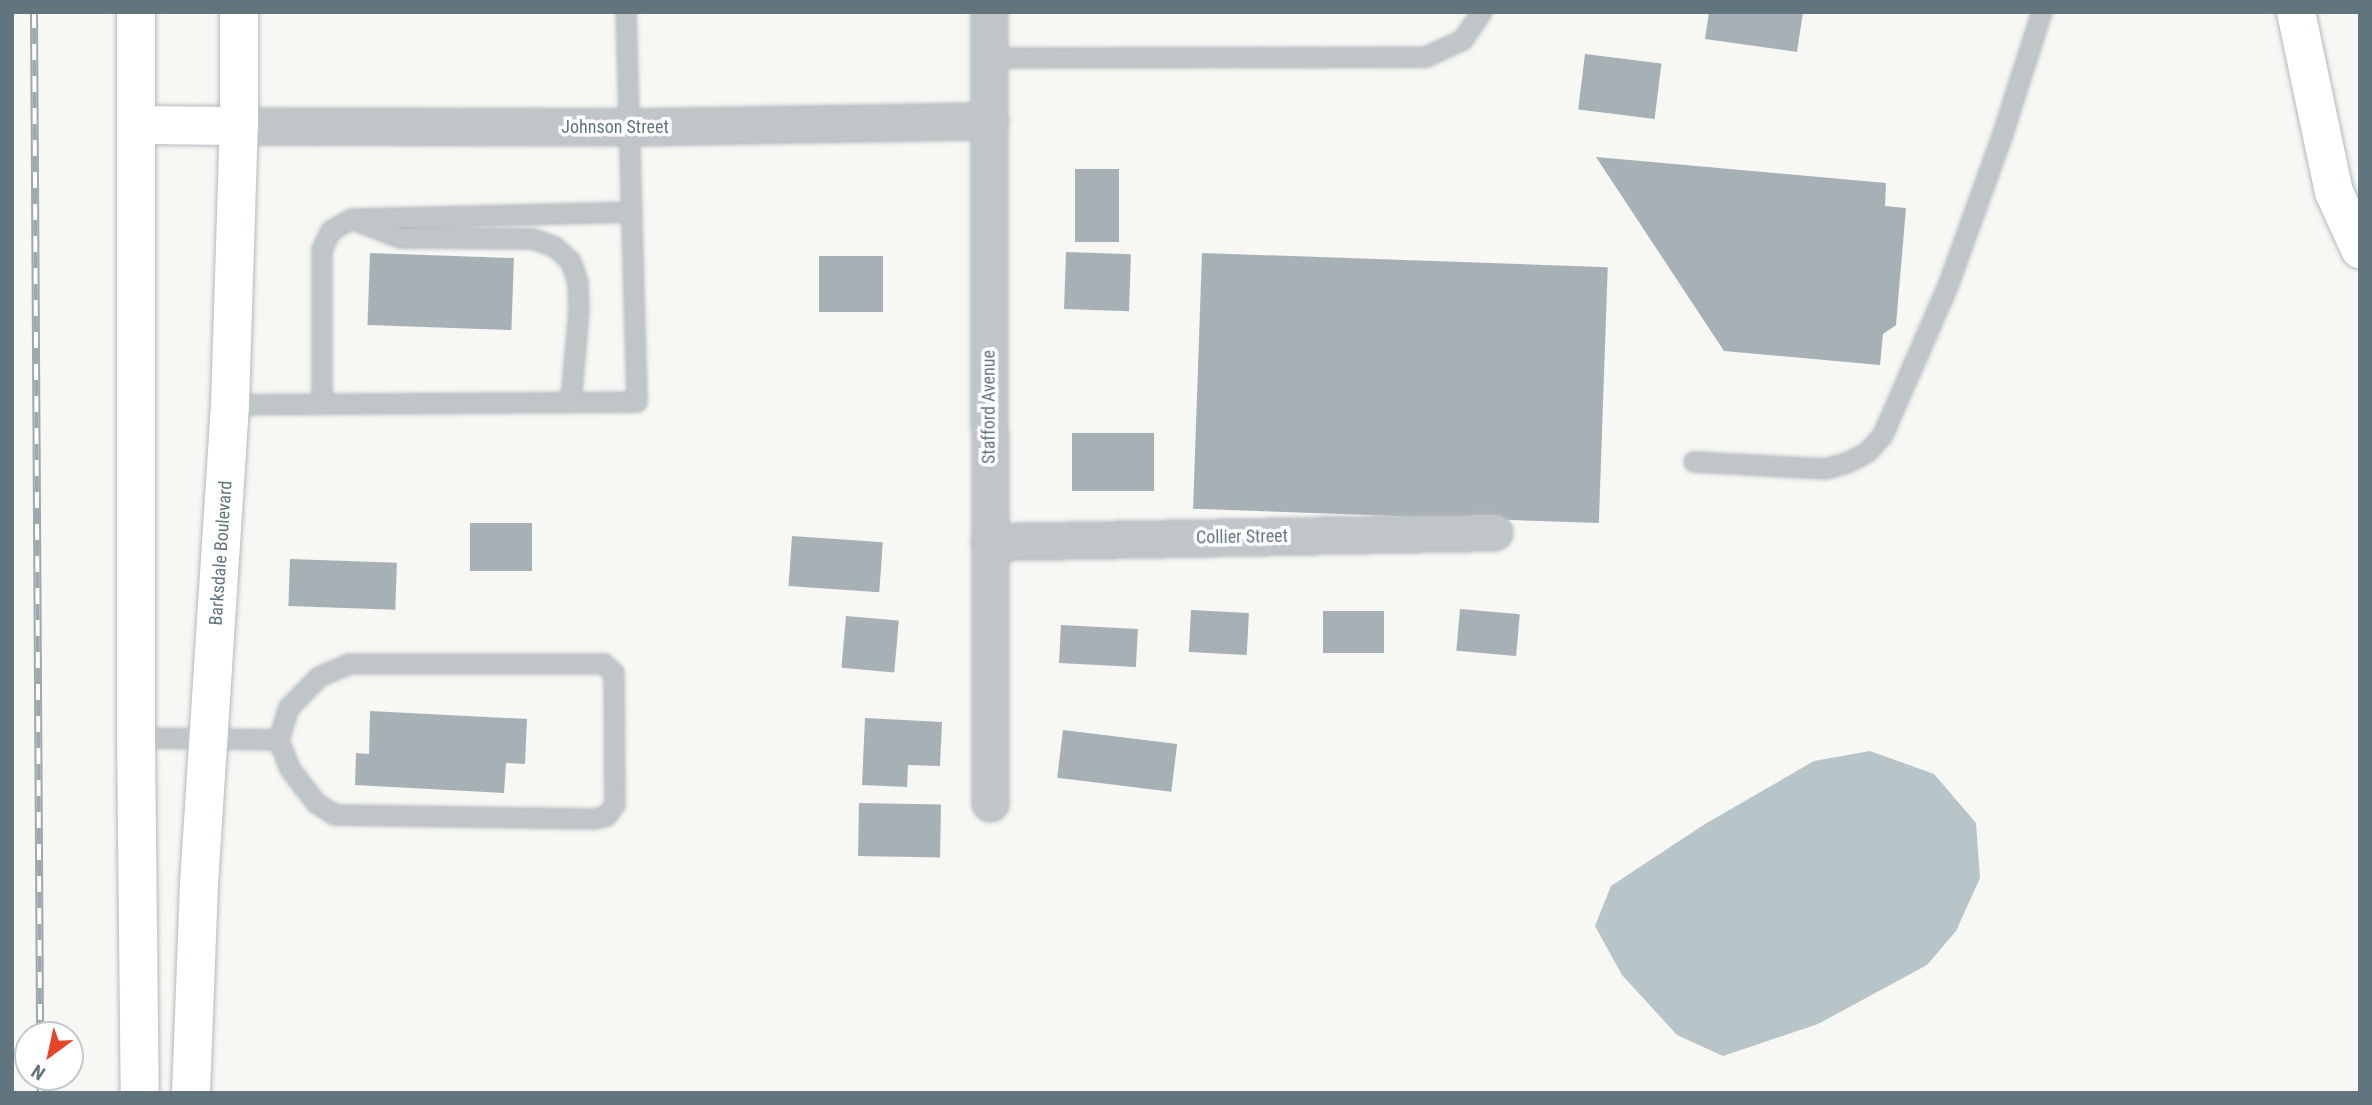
<!DOCTYPE html>
<html>
<head>
<meta charset="utf-8">
<style>
	body { margin:0 }
	#map { position:relative; width:2372px; height:1105px; overflow:hidden; background:#f7f7f4; font-family:"Roboto Condensed",sans-serif }
	div>[style] { position:absolute }
	[style*='--x'] { left:calc(var(--x)*1px); top:calc(var(--y)*1px); width:calc(var(--w)*1px); rotate:calc(var(--a)*1deg) }
	.water>* { inset:0; background:#b7c5c8 }
	.building>* { inset:0; background:#a7b1b5; transform-origin:0 0 }
	.roads { filter:drop-shadow(0 0 2px #b3b9bd) drop-shadow(0 0 2px #b3b9bd) }
	.lane>* { height:18px; margin:-9px; padding:0 9px; transform-origin:9px; border-radius:9px; background:#c0c5c8 }
	.street>* { height:35px; margin:-17.5px; padding:0 17.5px; transform-origin:17.5px; border-radius:17.5px; background:#c0c5c8 }
	.secondary>* { height:38px; margin:-19px; padding:0 19px; transform-origin:19px; border-radius:19px; background:#fff }
	.primary>* { height:38px; margin:-19px; padding:0 19px; transform-origin:19px; border-radius:19px; background:#fff }
	.rail>* { height:8px; margin-top:-4px; transform-origin:0; background:repeating-linear-gradient(90deg,#fff 0 16px,#9fa8ac 0 32px); box-sizing:border-box; border-block:2px solid #9fa8ac }
	span { translate:-50% -50%; white-space:nowrap; text-align:center; line-height:1.15; -webkit-text-stroke:7px #fff; paint-order:stroke }
	.street-label { font-size:18px; color:#62757f }
	.frame { position:absolute; inset:0; border:14px solid #62757f; pointer-events:none }
	.north { position:absolute; left:14px; top:1021px; width:70px; height:70px; box-sizing:border-box; background:#fff; border:2px solid #c0c8cc; border-radius:50%; rotate:213deg; font-size:19px; font-weight:700; line-height:28px; text-align:center; color:#62757f }
	.north::after { content:''; display:block; margin:auto; width:24px; height:32px; background:#e44627; clip-path:polygon(50% 0,100% 100%,50% 72%,0 100%) }
</style>
</head>
<body>
<div id="map">
	<div class="water">
		<div style="clip-path:polygon(1870px 751px,1934px 774px,1976px 823px,1980px 878px,1956px 931px,1927px 965px,1818px 1024px,1723px 1056px,1677px 1035px,1622px 975px,1595px 926px,1611px 886px,1705px 824px,1814px 761px)"></div>
	</div>
	<div class="building">
		<div style="clip-path:polygon(1709px 12px,1803px 12px,1797px 52px,1705px 39px)"></div>
		<div style="left:1585px;top:54px;width:77px;height:56px;rotate:7deg"></div>
		<div style="clip-path:polygon(1596px 157px,1886px 183px,1885px 206px,1906px 208px,1896px 325px,1883px 334px,1880px 365px,1724px 351px)"></div>
		<div style="left:1075px;top:169px;width:44px;height:73px"></div>
		<div style="left:1066px;top:252px;width:65px;height:57px;rotate:2deg"></div>
		<div style="left:370px;top:253px;width:144px;height:72px;rotate:2deg"></div>
		<div style="left:1202px;top:253px;width:406px;height:256px;rotate:2deg"></div>
		<div style="left:819px;top:256px;width:64px;height:56px"></div>
		<div style="left:1072px;top:433px;width:82px;height:58px"></div>
		<div style="left:470px;top:523px;width:62px;height:48px"></div>
		<div style="left:792px;top:536px;width:91px;height:50px;rotate:4deg"></div>
		<div style="left:290px;top:559px;width:107px;height:47px;rotate:2deg"></div>
		<div style="left:1460px;top:609px;width:60px;height:42px;rotate:5deg"></div>
		<div style="left:1191px;top:610px;width:58px;height:42px;rotate:3deg"></div>
		<div style="left:1323px;top:611px;width:61px;height:42px"></div>
		<div style="left:846px;top:616px;width:53px;height:52px;rotate:5deg"></div>
		<div style="left:1061px;top:625px;width:77px;height:38px;rotate:3deg"></div>
		<div style="clip-path:polygon(370px 711px,527px 719px,525px 764px,506px 763px,504px 793px,355px 785px,356px 753px,369px 754px)"></div>
		<div style="clip-path:polygon(865px 718px,942px 722px,940px 766px,908px 765px,907px 787px,862px 785px)"></div>
		<div style="left:1063px;top:730px;width:115px;height:48px;rotate:7deg"></div>
		<div style="left:859px;top:803px;width:82px;height:53px;rotate:1deg"></div>
	</div>
	<div class="roads">
		<div class="lane">
			<div style="--x:989;--y:58;--w:437;--a:-0.1"></div>
			<div style="--x:1426;--y:57;--w:41;--a:-24.7"></div>
			<div style="--x:1463;--y:40;--w:34;--a:-56"></div>
			<div style="--x:359;--y:222;--w:44;--a:21.3"></div>
			<div style="--x:400;--y:238;--w:133;--a:0.4"></div>
			<div style="--x:533;--y:239;--w:23;--a:20"></div>
			<div style="--x:555;--y:247;--w:22;--a:43"></div>
			<div style="--x:571;--y:262;--w:21;--a:71"></div>
			<div style="--x:578;--y:282;--w:28;--a:88"></div>
			<div style="--x:579;--y:310;--w:92;--a:95"></div>
			<div style="--x:322;--y:404;--w:154;--a:-90"></div>
			<div style="--x:322;--y:250;--w:21;--a:-65"></div>
			<div style="--x:331;--y:231;--w:24;--a:-30"></div>
			<div style="--x:352;--y:219;--w:280;--a:-1.4"></div>
			<div style="--x:230;--y:405;--w:407;--a:-0.4"></div>
			<div style="--x:637;--y:402;--w:390;--a:-91.6"></div>
			<div style="--x:1694;--y:462;--w:131;--a:3.1"></div>
			<div style="--x:1825;--y:469;--w:23;--a:-15"></div>
			<div style="--x:1847;--y:463;--w:22;--a:-27"></div>
			<div style="--x:1867;--y:453;--w:24;--a:-48"></div>
			<div style="--x:1883;--y:435;--w:163;--a:-66.4"></div>
			<div style="--x:1948;--y:286;--w:158;--a:-70.1"></div>
			<div style="--x:2002;--y:137;--w:131;--a:-72.3"></div>
			<div style="--x:349;--y:664;--w:255;--a:0"></div>
			<div style="--x:604;--y:664;--w:13;--a:42"></div>
			<div style="--x:614;--y:673;--w:132;--a:89.6"></div>
			<div style="--x:615;--y:805;--w:14;--a:126"></div>
			<div style="--x:607;--y:816;--w:13;--a:167"></div>
			<div style="--x:594;--y:819;--w:259;--a:-179.1"></div>
			<div style="--x:335;--y:815;--w:22;--a:-148"></div>
			<div style="--x:316;--y:803;--w:43;--a:-127.4"></div>
			<div style="--x:290;--y:769;--w:31;--a:-111"></div>
			<div style="--x:279;--y:740;--w:34;--a:-73"></div>
			<div style="--x:289;--y:708;--w:43;--a:-45.9"></div>
			<div style="--x:319;--y:677;--w:33;--a:-23"></div>
			<div style="--x:136;--y:738;--w:143;--a:0.8"></div>
		</div>
		<div class="street">
			<div style="--x:989;--y:12;--w:791;--a:89.93"></div>
			<div style="--x:239;--y:126;--w:391;--a:0.1"></div>
			<div style="--x:630;--y:127;--w:360;--a:-1"></div>
			<div style="--x:989;--y:542;--w:505;--a:-1.13"></div>
		</div>
		<div class="secondary">
			<div style="--x:2296;--y:12;--w:184;--a:78.1"></div>
			<div style="--x:2334;--y:192;--w:63;--a:65.5"></div>
		</div>
		<div class="primary">
			<div style="--x:136;--y:12;--w:726;--a:90"></div>
			<div style="--x:136;--y:738;--w:355;--a:89.4"></div>
			<div style="--x:136;--y:125;--w:103;--a:0.6"></div>
			<div style="--x:191;--y:1093;--w:209;--a:-87.8"></div>
			<div style="--x:199;--y:884;--w:480;--a:-86.3"></div>
			<div style="--x:230;--y:405;--w:279;--a:-88.2"></div>
			<div style="--x:239;--y:126;--w:114;--a:-90"></div>
		</div>
	</div>
	<div class="rail">
		<div style="--x:34;--y:12;--w:1023;--a:89.66"></div>
		<div style="--x:40;--y:1077;--w:16;--a:86"></div>
	</div>
	<div class="street-label">
		<span style="left:615px;top:127px">Johnson Street</span>
		<span style="left:989px;top:407px;rotate:-90deg">Stafford Avenue</span>
		<span style="left:1242px;top:537px;rotate:-1deg">Collier Street</span>
		<span style="left:221px;top:553px;rotate:-86deg">Barksdale Boulevard</span>
	</div>
	<div class="frame"></div>
	<div class="north">N</div>
</div>
</body>
</html>
